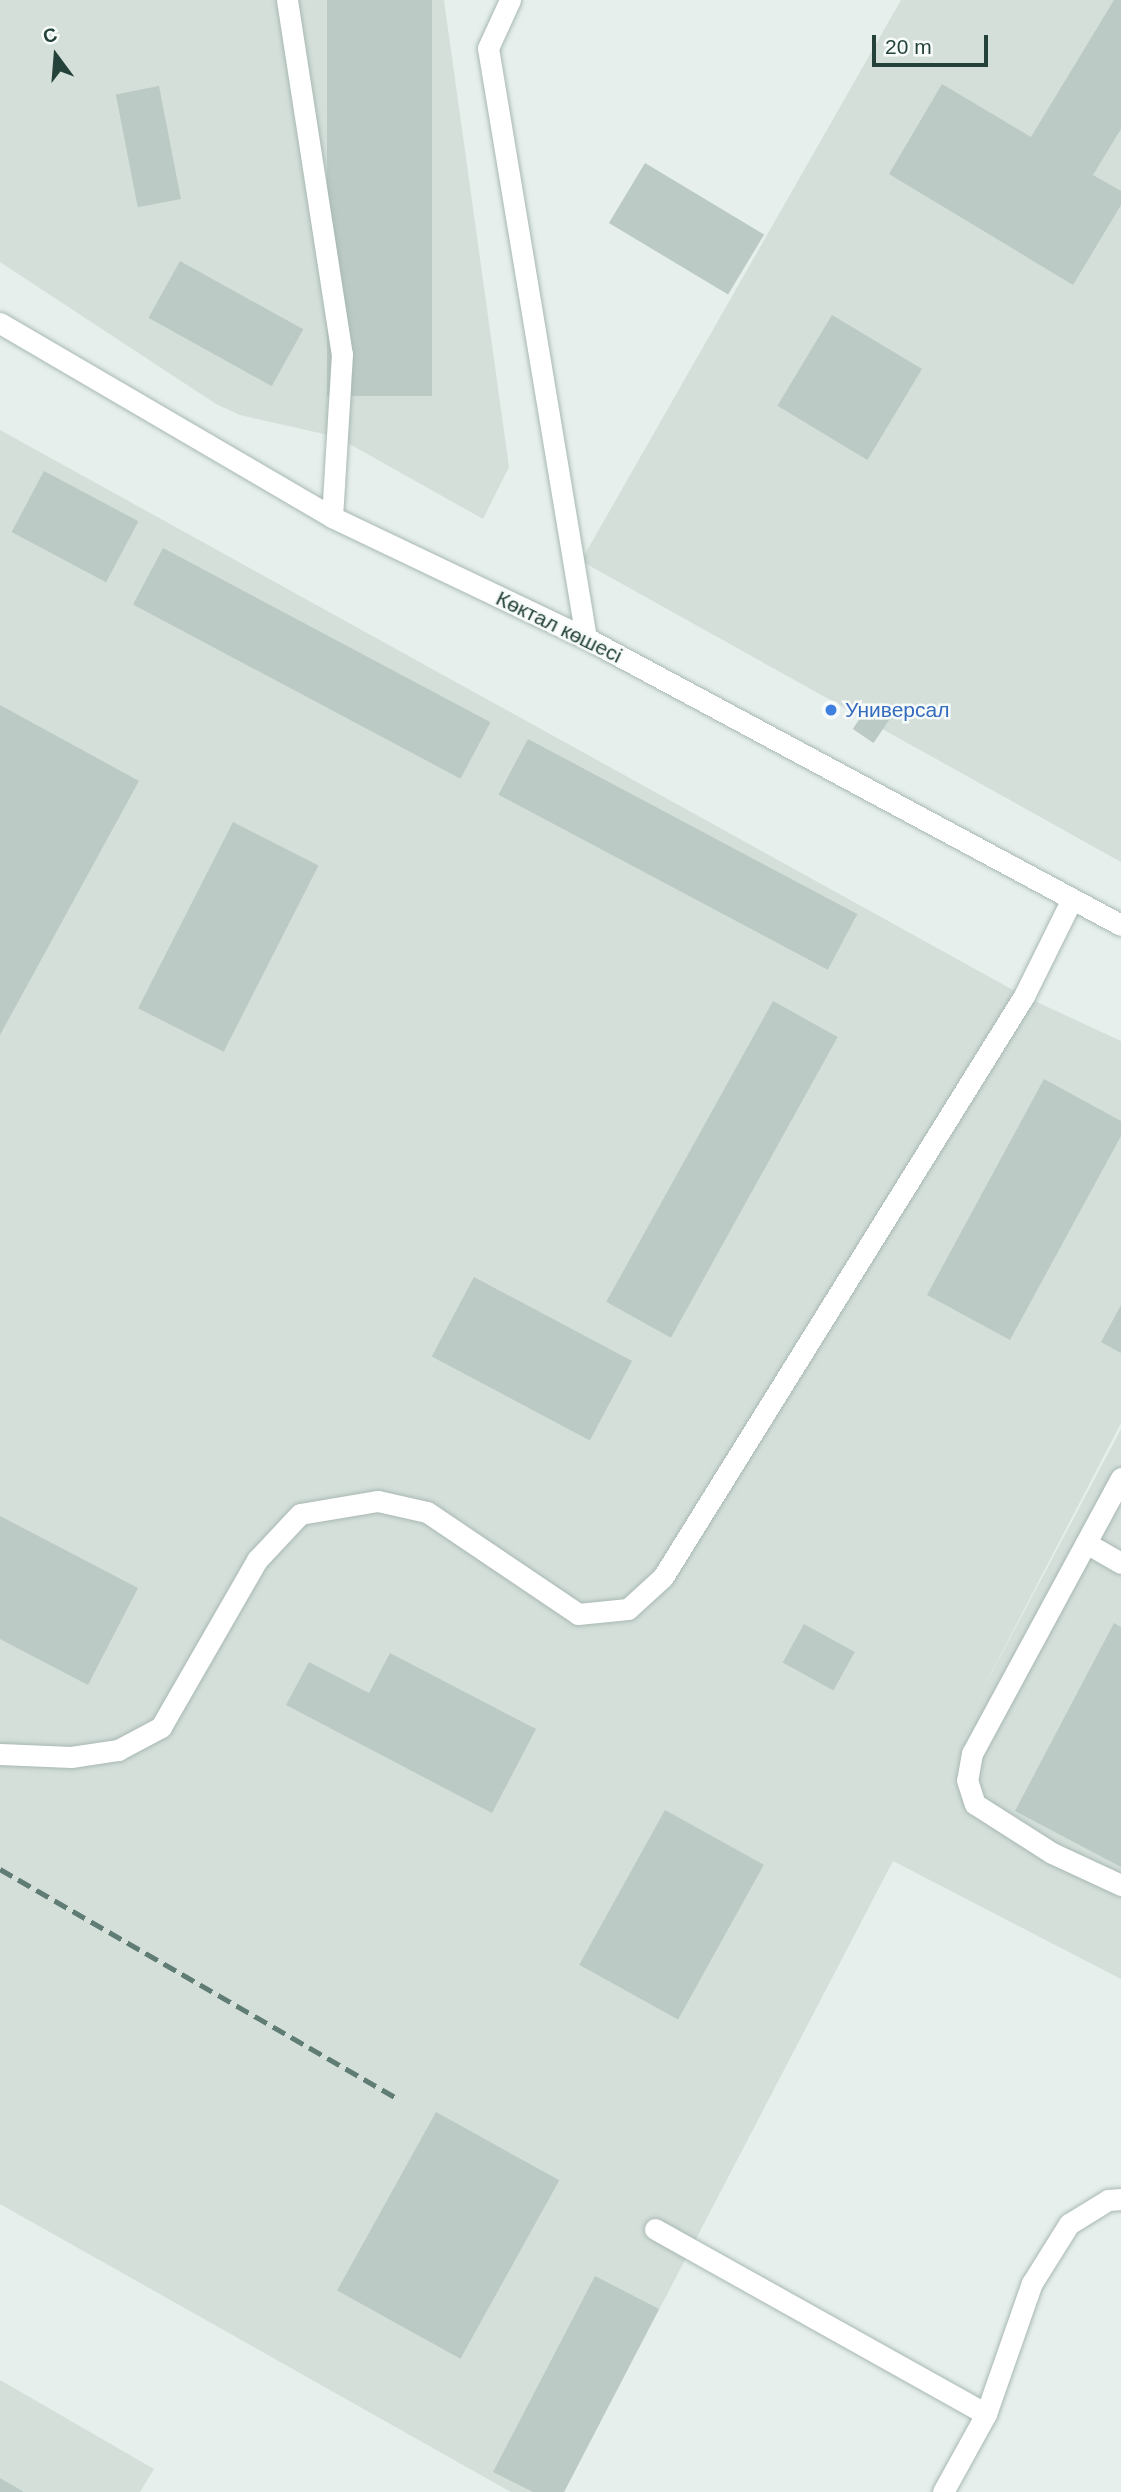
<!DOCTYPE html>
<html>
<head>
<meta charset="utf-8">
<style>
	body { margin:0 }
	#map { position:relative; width:1121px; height:2492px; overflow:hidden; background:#e6efeb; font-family:Arial,sans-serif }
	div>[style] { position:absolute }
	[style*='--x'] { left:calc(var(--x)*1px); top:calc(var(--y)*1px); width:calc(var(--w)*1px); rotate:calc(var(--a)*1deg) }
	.built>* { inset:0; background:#d4dfda }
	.building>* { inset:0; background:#bbcac4; transform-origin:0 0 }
	.roads { filter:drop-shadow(0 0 2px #a8b8b2) drop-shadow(0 0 2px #a8b8b2) }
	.minor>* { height:21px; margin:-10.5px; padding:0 10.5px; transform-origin:10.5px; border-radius:10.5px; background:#fff }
	.rail>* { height:5px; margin-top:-2.5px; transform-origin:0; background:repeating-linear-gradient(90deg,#5f7d75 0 14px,transparent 0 21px) }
	.dots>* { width:19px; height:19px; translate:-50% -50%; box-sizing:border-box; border:4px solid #f7fbf9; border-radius:50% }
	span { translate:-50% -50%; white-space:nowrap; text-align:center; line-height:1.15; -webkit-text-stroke:5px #f7fbf9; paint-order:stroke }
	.street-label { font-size:21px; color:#24423a }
	.shop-label { font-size:21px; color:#366cbe }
	.left { translate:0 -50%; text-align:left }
	.north { position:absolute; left:21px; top:21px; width:70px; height:70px; -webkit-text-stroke:5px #f7fbf9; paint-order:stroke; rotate:344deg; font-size:19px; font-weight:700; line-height:28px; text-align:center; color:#24423a }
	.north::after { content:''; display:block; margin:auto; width:24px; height:32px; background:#24423a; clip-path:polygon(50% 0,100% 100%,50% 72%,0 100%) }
	.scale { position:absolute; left:872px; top:35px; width:116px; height:32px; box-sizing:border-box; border:4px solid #24423a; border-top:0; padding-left:9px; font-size:21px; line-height:24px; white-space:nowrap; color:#24423a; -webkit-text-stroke:5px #f7fbf9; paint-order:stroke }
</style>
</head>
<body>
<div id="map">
	<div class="built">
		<div style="clip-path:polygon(0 0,444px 0,509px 467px,483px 519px,337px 437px,240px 415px,216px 404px,0 262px)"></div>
		<div style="clip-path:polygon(901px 0,1121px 0,1121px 862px,581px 561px)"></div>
		<div style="clip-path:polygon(0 430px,1024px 996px,1121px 1041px,1121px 1423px,975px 1704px,1121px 1429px,1121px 1979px,893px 1861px,564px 2492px,511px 2492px,0 2204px)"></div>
		<div style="clip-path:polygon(0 2380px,154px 2469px,140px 2492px,0 2492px)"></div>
	</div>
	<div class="building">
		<div style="left:327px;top:0;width:105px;height:396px"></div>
		<div style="clip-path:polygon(1114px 0,1121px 0,1121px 129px,1093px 175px,1121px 191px,1121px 205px,1073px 285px,889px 174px,942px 84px,1031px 137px)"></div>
		<div style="left:159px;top:86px;width:115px;height:44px;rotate:79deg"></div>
		<div style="left:645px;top:163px;width:139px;height:70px;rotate:31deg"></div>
		<div style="left:180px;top:261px;width:141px;height:65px;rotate:29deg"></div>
		<div style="left:832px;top:315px;width:105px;height:106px;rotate:31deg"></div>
		<div style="left:44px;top:471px;width:107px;height:69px;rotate:28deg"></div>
		<div style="left:163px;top:548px;width:371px;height:64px;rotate:28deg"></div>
		<div style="clip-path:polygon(0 705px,139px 781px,0 1035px)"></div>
		<div style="left:869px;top:705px;width:25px;height:29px;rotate:34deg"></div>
		<div style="left:528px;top:739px;width:373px;height:63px;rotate:28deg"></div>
		<div style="left:233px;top:822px;width:96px;height:209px;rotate:27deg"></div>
		<div style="left:773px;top:1001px;width:74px;height:344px;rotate:29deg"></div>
		<div style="clip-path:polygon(1044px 1079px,1121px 1121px,1121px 1136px,1010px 1340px,927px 1295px)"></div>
		<div style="left:474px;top:1277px;width:179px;height:90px;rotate:28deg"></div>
		<div style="clip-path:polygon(1121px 1305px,1121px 1353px,1101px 1342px)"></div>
		<div style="clip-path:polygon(0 1516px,138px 1588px,88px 1685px,0 1639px)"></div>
		<div style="clip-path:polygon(1114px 1623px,1121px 1627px,1121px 1867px,1015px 1811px)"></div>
		<div style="left:804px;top:1624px;width:58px;height:44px;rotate:29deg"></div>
		<div style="clip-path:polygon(390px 1653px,536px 1729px,492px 1813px,286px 1705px,309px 1662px,369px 1693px)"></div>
		<div style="left:665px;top:1810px;width:113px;height:177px;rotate:29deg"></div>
		<div style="left:436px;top:2112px;width:141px;height:204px;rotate:29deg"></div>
		<div style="clip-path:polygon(595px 2276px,659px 2309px,564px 2492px,533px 2492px,493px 2472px)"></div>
		<div style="clip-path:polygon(0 2478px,24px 2492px,0 2492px)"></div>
	</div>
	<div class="roads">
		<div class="minor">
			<div style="--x:287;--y:0;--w:358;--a:81.2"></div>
			<div style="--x:342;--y:354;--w:163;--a:93.5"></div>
			<div style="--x:510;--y:0;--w:53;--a:114.6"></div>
			<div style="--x:488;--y:48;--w:598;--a:80.57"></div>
			<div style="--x:0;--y:323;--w:385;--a:30.3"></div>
			<div style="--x:332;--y:517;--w:281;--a:25.5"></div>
			<div style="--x:586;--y:638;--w:607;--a:28.21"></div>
			<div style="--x:1121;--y:1478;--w:313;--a:118.4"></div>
			<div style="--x:972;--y:1753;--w:27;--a:100"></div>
			<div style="--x:967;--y:1780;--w:25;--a:72"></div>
			<div style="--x:975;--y:1804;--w:91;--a:32.5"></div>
			<div style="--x:1052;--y:1853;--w:76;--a:24.9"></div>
			<div style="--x:1086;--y:1543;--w:40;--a:29.7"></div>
			<div style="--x:0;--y:1754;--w:71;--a:2.4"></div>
			<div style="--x:71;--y:1757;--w:48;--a:-8.5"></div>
			<div style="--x:118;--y:1750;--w:49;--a:-28.1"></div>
			<div style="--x:161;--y:1727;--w:193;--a:-60.1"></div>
			<div style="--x:257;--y:1560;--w:63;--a:-46.9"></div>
			<div style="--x:300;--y:1514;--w:79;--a:-9.5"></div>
			<div style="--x:378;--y:1501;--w:50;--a:12.7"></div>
			<div style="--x:427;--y:1512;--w:182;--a:34"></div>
			<div style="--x:578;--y:1614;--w:50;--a:-5.7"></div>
			<div style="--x:628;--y:1609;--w:47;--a:-42.4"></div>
			<div style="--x:663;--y:1577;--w:684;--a:-58.15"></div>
			<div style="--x:1024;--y:996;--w:106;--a:-63.7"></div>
			<div style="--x:655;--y:2229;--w:379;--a:29.2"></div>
			<div style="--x:986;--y:2414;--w:89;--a:118.9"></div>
			<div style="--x:986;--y:2414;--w:139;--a:-70.7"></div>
			<div style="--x:1032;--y:2283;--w:70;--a:-57.9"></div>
			<div style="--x:1069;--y:2224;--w:46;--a:-31.6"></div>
			<div style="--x:1108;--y:2200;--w:13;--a:-4"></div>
		</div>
	</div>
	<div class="rail">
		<div style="--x:0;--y:1869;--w:458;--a:30"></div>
	</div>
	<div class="dots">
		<div style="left:831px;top:710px;background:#3f7fe0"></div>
	</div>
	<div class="street-label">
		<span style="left:559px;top:627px;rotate:26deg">Көктал көшесі</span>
	</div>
	<div class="shop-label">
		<span class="left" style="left:845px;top:710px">Универсал</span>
	</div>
	<div class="north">С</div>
	<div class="scale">20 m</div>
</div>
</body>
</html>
